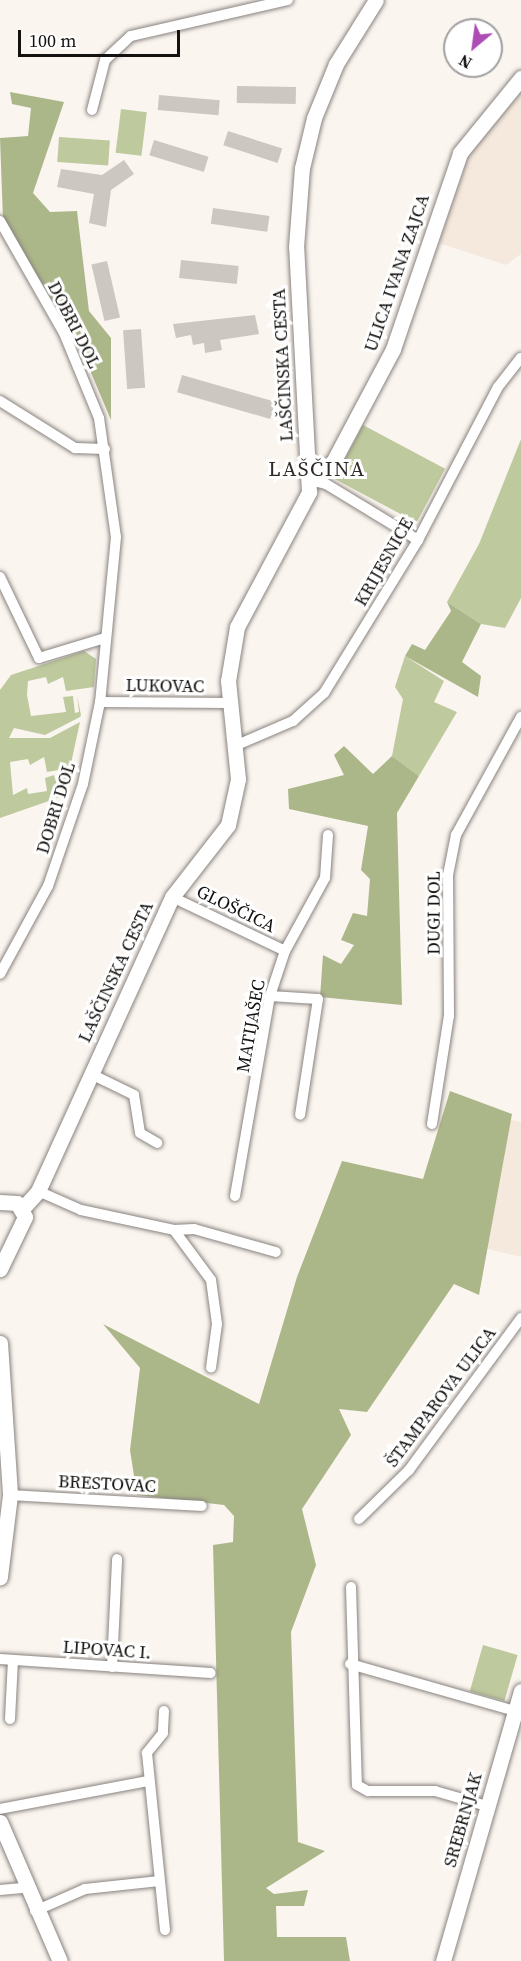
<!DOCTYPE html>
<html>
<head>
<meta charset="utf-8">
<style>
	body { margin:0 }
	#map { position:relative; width:521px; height:1961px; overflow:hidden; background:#fbf5f0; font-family:"Source Serif 4",serif }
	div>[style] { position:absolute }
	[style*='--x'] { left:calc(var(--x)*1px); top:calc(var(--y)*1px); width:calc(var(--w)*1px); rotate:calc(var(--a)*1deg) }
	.built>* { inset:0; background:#f5e9de }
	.green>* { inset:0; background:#bec99d; transform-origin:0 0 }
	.forest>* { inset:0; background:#acb789 }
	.building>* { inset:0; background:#cdc7c2; transform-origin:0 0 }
	.roads { filter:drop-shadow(0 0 2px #89837f) drop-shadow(0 0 2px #89837f) }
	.street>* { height:10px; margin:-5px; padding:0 5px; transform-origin:5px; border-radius:5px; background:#fff }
	.secondary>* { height:15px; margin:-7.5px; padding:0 7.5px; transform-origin:7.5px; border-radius:7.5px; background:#fff }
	span { translate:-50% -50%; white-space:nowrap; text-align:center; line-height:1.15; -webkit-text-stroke:6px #fff; paint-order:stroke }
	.street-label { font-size:18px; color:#141210 }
	.quarter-label { font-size:21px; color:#2f2a27; letter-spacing:1.5px }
	.north { position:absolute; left:443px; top:18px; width:60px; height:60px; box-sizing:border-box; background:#fff; border:2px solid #a1a09f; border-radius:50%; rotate:209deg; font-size:16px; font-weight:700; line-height:24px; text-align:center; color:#141210 }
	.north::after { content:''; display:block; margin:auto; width:21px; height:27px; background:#ad4cb4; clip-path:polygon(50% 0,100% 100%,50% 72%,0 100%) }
	.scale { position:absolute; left:18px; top:30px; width:162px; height:27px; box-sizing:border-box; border:3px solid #141210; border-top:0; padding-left:8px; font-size:18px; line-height:21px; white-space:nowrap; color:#141210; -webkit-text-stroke:4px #fff; paint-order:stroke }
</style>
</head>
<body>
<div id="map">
	<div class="built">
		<div style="clip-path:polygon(521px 92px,521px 254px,506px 265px,439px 243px,470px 153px)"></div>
		<div style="clip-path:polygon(458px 1108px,521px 1122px,521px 1257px,438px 1237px)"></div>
	</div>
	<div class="green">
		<div style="left:121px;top:109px;width:26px;height:44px;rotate:7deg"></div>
		<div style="left:59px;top:137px;width:51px;height:25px;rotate:4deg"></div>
		<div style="left:363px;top:425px;width:93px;height:61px;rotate:28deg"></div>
		<div style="clip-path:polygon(521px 439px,521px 598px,505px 628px,481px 624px,447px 602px,479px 544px)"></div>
		<div style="clip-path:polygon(84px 651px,96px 659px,94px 687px,66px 691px,63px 677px,48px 684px,46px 677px,28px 681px,27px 695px,31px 716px,66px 712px,63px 697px,73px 696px,75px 713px,79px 712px,77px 695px,81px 715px,80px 717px,45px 735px,14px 728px,9px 738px,50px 738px,80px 722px,70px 768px,47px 772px,44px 757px,30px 765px,28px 759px,10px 762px,13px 795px,27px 788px,28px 794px,47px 791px,45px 778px,54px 775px,59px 792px,56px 776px,68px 772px,63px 796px,0 818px,0 690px,11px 675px)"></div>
		<div style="clip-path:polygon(405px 656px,444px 681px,434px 702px,457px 712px,419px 776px,392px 756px,403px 699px,395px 687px)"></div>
		<div style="left:483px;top:1645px;width:36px;height:48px;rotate:16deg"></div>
	</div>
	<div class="forest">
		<div style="clip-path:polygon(10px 92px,64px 102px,33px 193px,50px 212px,77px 211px,89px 311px,111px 338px,111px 420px,78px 342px,3px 220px,0 138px,28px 136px,31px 108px,12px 104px)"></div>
		<div style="clip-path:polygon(447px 602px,481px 624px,462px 662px,481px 676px,478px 697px,405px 656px,412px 644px,425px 650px,451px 611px)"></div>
		<div style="clip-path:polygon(344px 746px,373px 774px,392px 756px,419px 776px,397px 813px,402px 1005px,320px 997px,323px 955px,341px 964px,354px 945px,341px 940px,353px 913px,367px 916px,370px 879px,361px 870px,368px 826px,289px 809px,288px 789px,344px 775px,334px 755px)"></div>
		<div style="clip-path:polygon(450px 1091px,512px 1114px,479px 1295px,454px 1284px,367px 1412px,339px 1409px,351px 1435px,302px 1509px,316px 1565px,291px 1632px,298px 1842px,325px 1851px,266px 1888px,274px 1894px,308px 1890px,304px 1906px,276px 1906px,277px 1937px,346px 1937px,350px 1961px,224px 1961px,213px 1545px,233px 1542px,234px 1516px,224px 1505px,137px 1495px,130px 1450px,140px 1368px,103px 1324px,259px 1404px,297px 1277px,342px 1161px,423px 1179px)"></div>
	</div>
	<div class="building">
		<div style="left:237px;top:86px;width:59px;height:17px;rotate:1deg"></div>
		<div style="left:159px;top:95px;width:61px;height:15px;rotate:5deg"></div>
		<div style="left:228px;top:131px;width:57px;height:15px;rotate:18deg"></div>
		<div style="left:154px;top:140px;width:57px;height:16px;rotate:17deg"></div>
		<div style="clip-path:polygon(124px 160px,134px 174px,111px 190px,106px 227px,89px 223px,94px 194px,57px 187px,61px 169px,102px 175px)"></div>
		<div style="left:213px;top:208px;width:57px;height:16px;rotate:8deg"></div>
		<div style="left:181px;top:260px;width:58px;height:18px;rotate:6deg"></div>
		<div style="left:107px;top:261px;width:58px;height:16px;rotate:77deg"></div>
		<div style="clip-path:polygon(255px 315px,259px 334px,220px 340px,222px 350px,205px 353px,204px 343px,193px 345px,191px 335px,176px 338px,173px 324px)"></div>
		<div style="left:141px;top:329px;width:59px;height:18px;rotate:86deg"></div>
		<div style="left:182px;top:375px;width:97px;height:18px;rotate:16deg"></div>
	</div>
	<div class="roads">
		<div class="street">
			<div style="--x:92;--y:110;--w:52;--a:-75.4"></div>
			<div style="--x:105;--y:60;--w:35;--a:-43"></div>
			<div style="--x:131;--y:36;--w:161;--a:-12.9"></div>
			<div style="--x:0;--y:221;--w:129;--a:60.3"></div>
			<div style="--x:64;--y:333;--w:92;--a:67.6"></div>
			<div style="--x:99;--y:418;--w:120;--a:81.9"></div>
			<div style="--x:116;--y:537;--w:166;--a:95.5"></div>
			<div style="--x:100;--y:702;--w:84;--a:101.7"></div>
			<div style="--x:83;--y:784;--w:108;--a:108.9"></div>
			<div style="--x:48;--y:886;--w:100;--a:118.6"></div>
			<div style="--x:0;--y:401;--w:89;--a:32.1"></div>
			<div style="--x:75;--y:448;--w:30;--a:2"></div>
			<div style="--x:309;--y:480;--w:17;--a:13"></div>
			<div style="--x:326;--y:484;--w:108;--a:31.3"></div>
			<div style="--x:0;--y:577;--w:90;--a:64.3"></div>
			<div style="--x:39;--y:658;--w:69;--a:-16.9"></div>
			<div style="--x:100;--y:702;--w:130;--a:0.4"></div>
			<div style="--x:237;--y:745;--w:61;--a:-23.2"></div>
			<div style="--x:293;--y:721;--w:42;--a:-42.1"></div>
			<div style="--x:324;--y:693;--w:180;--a:-58.4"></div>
			<div style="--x:418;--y:540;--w:173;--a:-62.4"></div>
			<div style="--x:498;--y:387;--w:37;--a:-52"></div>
			<div style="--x:172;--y:897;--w:125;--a:25.5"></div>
			<div style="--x:270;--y:996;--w:48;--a:3.6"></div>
			<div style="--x:318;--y:999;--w:117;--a:98.8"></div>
			<div style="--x:91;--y:1074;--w:48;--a:26"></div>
			<div style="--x:134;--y:1095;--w:38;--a:81"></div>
			<div style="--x:140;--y:1133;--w:20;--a:30"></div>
			<div style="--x:432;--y:1124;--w:109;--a:-81.1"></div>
			<div style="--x:449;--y:1016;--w:141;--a:-90.4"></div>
			<div style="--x:448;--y:875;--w:41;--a:-78.7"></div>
			<div style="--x:456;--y:835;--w:135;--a:-61.2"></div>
			<div style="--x:38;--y:1191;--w:47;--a:23.8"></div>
			<div style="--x:81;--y:1210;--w:95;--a:12.1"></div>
			<div style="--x:174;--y:1230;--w:62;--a:53.5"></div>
			<div style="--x:211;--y:1280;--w:44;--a:82.2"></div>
			<div style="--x:217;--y:1324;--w:44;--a:97.8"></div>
			<div style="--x:235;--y:1196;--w:203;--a:-80.1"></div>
			<div style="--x:270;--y:996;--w:47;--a:-71.6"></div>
			<div style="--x:285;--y:951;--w:83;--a:-61.3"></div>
			<div style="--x:325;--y:878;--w:43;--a:-86"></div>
			<div style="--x:174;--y:1230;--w:20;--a:-3"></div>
			<div style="--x:194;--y:1229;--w:85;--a:15.7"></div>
			<div style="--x:10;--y:1495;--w:192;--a:3.3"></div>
			<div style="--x:359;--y:1519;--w:70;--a:-44.4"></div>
			<div style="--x:409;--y:1470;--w:189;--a:-53.6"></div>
			<div style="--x:351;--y:1587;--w:198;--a:88.3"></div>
			<div style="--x:357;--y:1785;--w:13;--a:29"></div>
			<div style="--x:368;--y:1791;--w:67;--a:0"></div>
			<div style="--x:435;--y:1791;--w:54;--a:16.1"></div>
			<div style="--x:0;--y:1659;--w:211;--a:3.8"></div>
			<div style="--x:350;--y:1664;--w:172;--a:15.9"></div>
			<div style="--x:112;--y:1667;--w:108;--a:-87.3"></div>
			<div style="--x:164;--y:1711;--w:22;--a:93"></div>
			<div style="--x:163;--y:1733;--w:26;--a:129"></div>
			<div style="--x:147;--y:1753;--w:178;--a:84.2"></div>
			<div style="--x:10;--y:1719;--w:59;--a:-87.1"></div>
			<div style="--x:0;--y:1809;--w:151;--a:-10.7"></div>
			<div style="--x:0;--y:1890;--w:25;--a:-5"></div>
			<div style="--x:35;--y:1911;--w:55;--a:-23.7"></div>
			<div style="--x:85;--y:1889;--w:75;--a:-6.1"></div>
		</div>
		<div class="secondary">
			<div style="--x:309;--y:480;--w:30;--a:-37"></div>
			<div style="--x:333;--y:462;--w:128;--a:-62"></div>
			<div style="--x:393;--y:349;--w:207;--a:-71.1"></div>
			<div style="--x:460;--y:153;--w:97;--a:-50.9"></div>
			<div style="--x:0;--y:1202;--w:17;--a:3"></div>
			<div style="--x:17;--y:1203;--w:16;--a:60"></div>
			<div style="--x:25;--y:1217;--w:58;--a:115.7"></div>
			<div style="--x:22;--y:1209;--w:24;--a:-48"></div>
			<div style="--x:38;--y:1191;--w:323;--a:-65.5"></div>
			<div style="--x:172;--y:897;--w:91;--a:-52.1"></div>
			<div style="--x:228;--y:825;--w:47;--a:-77.7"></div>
			<div style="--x:238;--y:779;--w:99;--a:-95.8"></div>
			<div style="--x:228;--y:681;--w:55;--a:-80.5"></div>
			<div style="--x:237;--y:627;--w:153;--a:-61.9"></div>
			<div style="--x:309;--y:492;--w:245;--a:-93"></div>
			<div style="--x:296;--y:247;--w:79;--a:-85.7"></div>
			<div style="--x:302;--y:168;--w:51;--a:-76.5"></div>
			<div style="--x:314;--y:118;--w:58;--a:-67.8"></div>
			<div style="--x:336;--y:64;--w:75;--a:-58"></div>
			<div style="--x:0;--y:1343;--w:152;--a:86.2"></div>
			<div style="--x:10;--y:1495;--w:83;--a:97"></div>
			<div style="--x:0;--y:1822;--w:151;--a:66.7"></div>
			<div style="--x:443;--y:1961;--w:281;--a:-73.9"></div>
		</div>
	</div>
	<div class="street-label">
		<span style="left:397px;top:273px;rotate:-71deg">ULICA IVANA ZAJCA</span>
		<span style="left:74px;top:325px;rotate:63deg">DOBRI DOL</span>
		<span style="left:283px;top:365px;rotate:-93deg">LAŠČINSKA CESTA</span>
		<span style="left:384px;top:562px;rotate:-60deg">KRIJESNICE</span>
		<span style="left:165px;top:686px;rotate:1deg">LUKOVAC</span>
		<span style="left:56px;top:808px;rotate:-73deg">DOBRI DOL</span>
		<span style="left:236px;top:909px;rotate:26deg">GLOŠČICA</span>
		<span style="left:434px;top:913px;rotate:-90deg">DUGI DOL</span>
		<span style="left:116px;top:972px;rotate:-65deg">LAŠČINSKA CESTA</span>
		<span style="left:251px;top:1026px;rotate:-80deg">MATIJAŠEC</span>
		<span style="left:441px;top:1397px;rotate:-53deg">ŠTAMPAROVA ULICA</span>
		<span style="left:107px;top:1484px;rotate:3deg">BRESTOVAC</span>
		<span style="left:107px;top:1650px;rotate:4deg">LIPOVAC I.</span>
		<span style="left:463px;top:1820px;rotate:-74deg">SREBRNJAK</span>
	</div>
	<div class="quarter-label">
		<span style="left:317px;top:469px">LAŠČINA</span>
	</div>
	<div class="north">N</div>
	<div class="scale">100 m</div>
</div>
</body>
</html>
